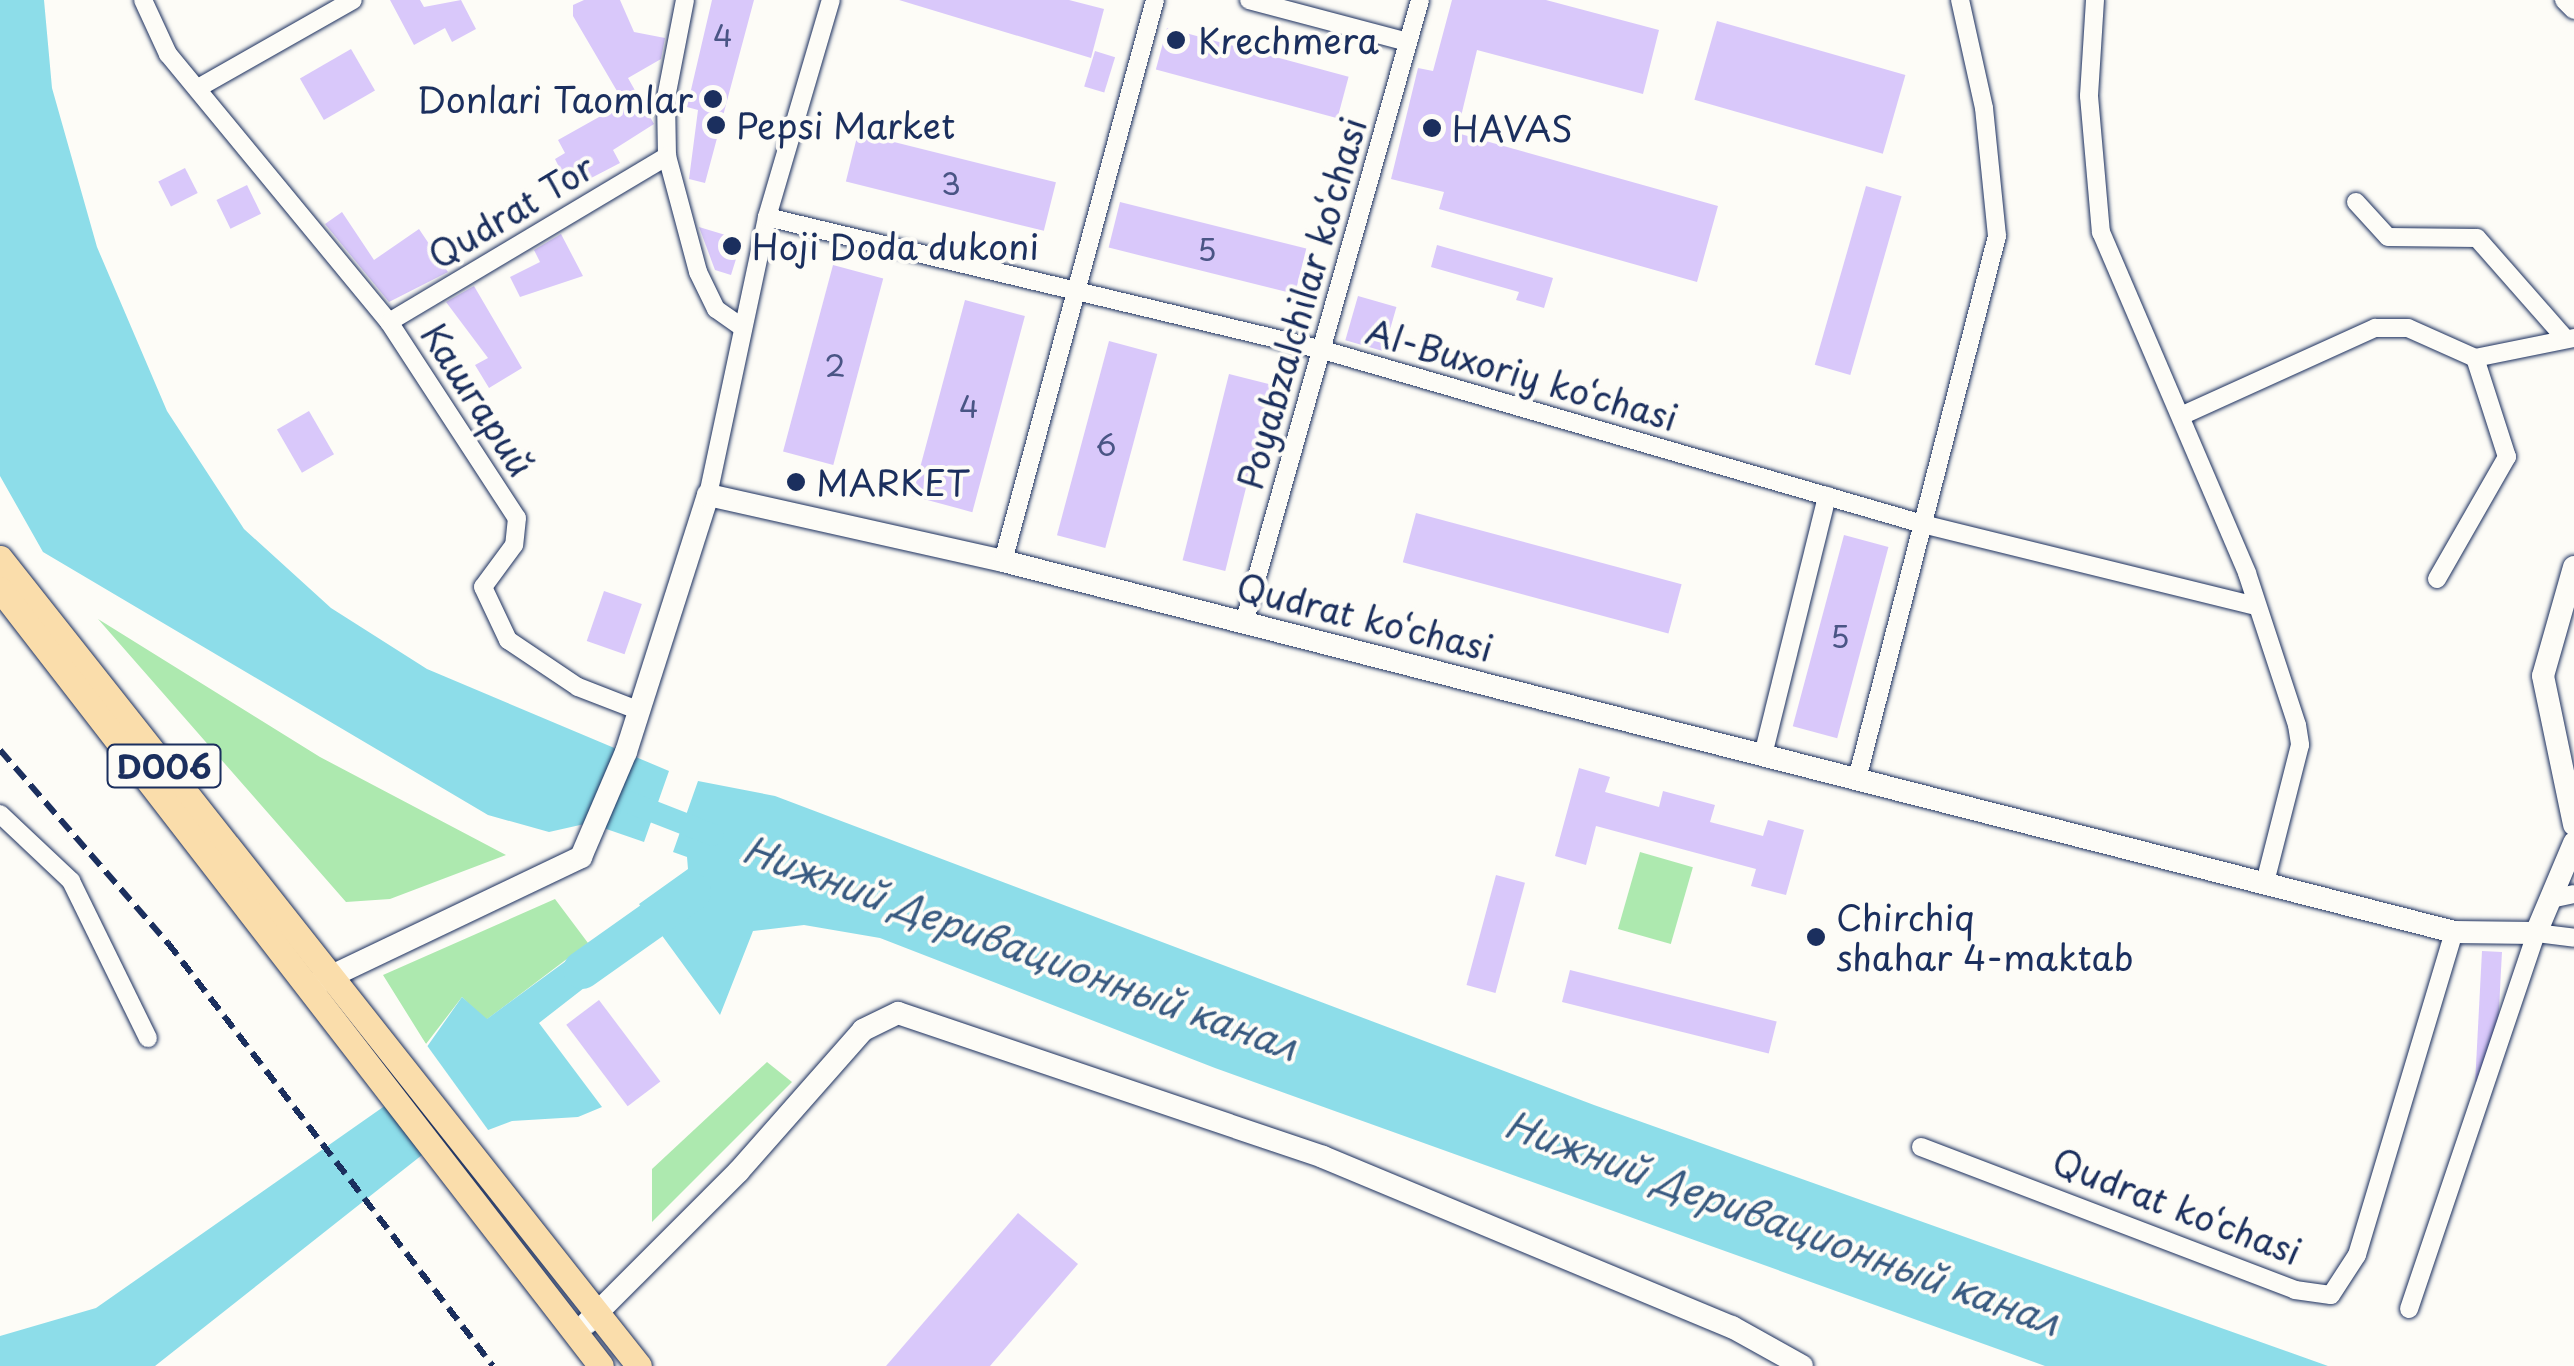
<!DOCTYPE html>
<html>
<head>
<meta charset="utf-8">
<style>
	body { margin:0 }
	#map { position:relative; width:2574px; height:1366px; overflow:hidden; background:#fdfcf7; font-family:"Playpen Sans",sans-serif }
	div>[style] { position:absolute }
	[style*='--x'] { left:calc(var(--x)*1px); top:calc(var(--y)*1px); width:calc(var(--w)*1px); rotate:calc(var(--a)*1deg) }
	.green>* { inset:0; background:#ade9af; transform-origin:0 0 }
	.water>* { inset:0; background:#8ddde9 }
	.pier>* { inset:0; background:#fdfcf7 }
	.canal>* { height:22px; margin:-11px; padding:0 11px; transform-origin:11px; border-radius:11px; background:#8ddde9 }
	.river>* { height:38px; margin:-19px; padding:0 19px; transform-origin:19px; border-radius:19px; background:#8ddde9 }
	.building>* { inset:0; background:#d9c8fa; transform-origin:0 0 }
	.roads { filter:drop-shadow(0 0 2px #1b2f5e) drop-shadow(0 0 2px #1b2f5e) }
	.street>* { height:18px; margin:-9px; padding:0 9px; transform-origin:9px; border-radius:9px; background:#fdfcf7 }
	.secondary>* { height:22px; margin:-11px; padding:0 11px; transform-origin:11px; border-radius:11px; background:#fdfcf7 }
	.primary>* { height:25px; margin:-12.5px; padding:0 12.5px; transform-origin:12.5px; border-radius:12.5px; background:#faddab }
	.rail>* { height:6px; margin-top:-3px; transform-origin:0; background:repeating-linear-gradient(90deg,#1b2f5e 0 15px,transparent 0 23px) }
	.dots>* { width:28px; height:28px; translate:-50% -50%; box-sizing:border-box; border:5px solid #fdfcf7; border-radius:50% }
	span { translate:-50% -50%; white-space:nowrap; text-align:center; line-height:1.15; -webkit-text-stroke:8px #fdfcf7; paint-order:stroke }
	.number-label { font-size:30px; color:#4a5585 }
	.number-label span { -webkit-text-stroke-width:0 }
	.shield-label span { padding:2px 8px; background:#fdfcf7; border:2px solid; border-radius:8px; -webkit-text-stroke-width:0 }
	.shield-label { font-size:32px; color:#1b2f5e; font-weight:700 }
	.poi-label { font-size:35px; color:#1b2f5e }
	.left { translate:0 -50%; text-align:left }
	.right { translate:-100% -50%; text-align:right }
	.street-label { font-size:35px; color:#1b2f5e }
	.water-label { font-size:38px; color:#385a81; font-style:italic }
</style>
</head>
<body>
<div id="map">
	<div class="green">
		<div style="clip-path:polygon(98px 619px,320px 757px,506px 855px,390px 899px,346px 902px)"></div>
		<div style="left:1640px;top:852px;width:55px;height:80px;rotate:16deg"></div>
		<div style="clip-path:polygon(555px 899px,588px 943px,486px 1020px,462px 997px,426px 1044px,383px 975px)"></div>
		<div style="clip-path:polygon(767px 1062px,792px 1082px,652px 1222px,652px 1169px)"></div>
	</div>
	<div class="water">
		<div style="clip-path:polygon(0 0,44px 0,52px 88px,97px 247px,167px 411px,244px 529px,331px 608px,427px 669px,669px 771px,644px 842px,589px 823px,549px 832px,488px 815px,43px 552px,0 476px)"></div>
		<div style="clip-path:polygon(698px 781px,775px 796px,1594px 1105px,2328px 1366px,2045px 1366px,1215px 1068px,880px 938px,804px 925px,753px 931px,720px 1015px,639px 904px,688px 869px,687px 857px,673px 852px)"></div>
		<div style="clip-path:polygon(611px 928px,629px 953px,539px 1023px,602px 1107px,578px 1117px,512px 1121px,422px 1155px,155px 1366px,0 1366px,0 1336px,96px 1308px,386px 1105px,462px 997px,487px 1019px)"></div>
	</div>
	<div class="pier">
		<div style="clip-path:polygon(423px 1040px,491px 1134px,425px 1159px,383px 1101px)"></div>
	</div>
	<div class="canal">
		<div style="--x:626;--y:801;--w:93;--a:21.3"></div>
	</div>
	<div class="river">
		<div style="--x:582;--y:970;--w:135;--a:-35.3"></div>
	</div>
	<div class="building">
		<div style="clip-path:polygon(390px 0,420px 0,424px 7px,461px 0,476px 29px,452px 42px,445px 28px,414px 45px)"></div>
		<div style="clip-path:polygon(584px 0,620px 0,634px 32px,665px 38px,661px 59px,628px 78px,654px 124px,613px 150px,620px 163px,570px 189px,555px 159px,565px 153px,558px 140px,624px 103px,573px 16px,573px 5px)"></div>
		<div style="clip-path:polygon(712px 0,754px 0,705px 183px,689px 179px,698px 110px,687px 107px)"></div>
		<div style="clip-path:polygon(899px 0,1069px 0,1104px 9px,1091px 58px)"></div>
		<div style="clip-path:polygon(1452px 0,1546px 0,1659px 30px,1643px 94px,1477px 50px,1457px 133px,1718px 206px,1697px 282px,1439px 209px,1444px 192px,1391px 179px,1418px 68px,1433px 71px)"></div>
		<div style="left:1717px;top:21px;width:196px;height:82px;rotate:16deg"></div>
		<div style="left:1167px;top:28px;width:188px;height:43px;rotate:15deg"></div>
		<div style="left:351px;top:49px;width:48px;height:59px;rotate:60deg"></div>
		<div style="left:1095px;top:51px;width:21px;height:37px;rotate:17deg"></div>
		<div style="left:858px;top:133px;width:204px;height:50px;rotate:14deg"></div>
		<div style="left:185px;top:168px;width:28px;height:30px;rotate:63deg"></div>
		<div style="left:247px;top:185px;width:32px;height:34px;rotate:64deg"></div>
		<div style="left:1866px;top:186px;width:37px;height:186px;rotate:16deg"></div>
		<div style="left:1120px;top:202px;width:192px;height:47px;rotate:14deg"></div>
		<div style="clip-path:polygon(342px 212px,374px 260px,419px 229px,448px 272px,389px 302px,325px 224px)"></div>
		<div style="clip-path:polygon(699px 227px,742px 240px,731px 275px,715px 270px)"></div>
		<div style="clip-path:polygon(561px 234px,583px 276px,520px 297px,510px 277px,540px 262px,534px 250px)"></div>
		<div style="clip-path:polygon(1437px 245px,1553px 278px,1544px 308px,1516px 300px,1519px 292px,1431px 267px)"></div>
		<div style="left:833px;top:265px;width:52px;height:193px;rotate:15deg"></div>
		<div style="clip-path:polygon(474px 286px,522px 368px,489px 388px,475px 365px,488px 358px,446px 302px)"></div>
		<div style="left:1358px;top:296px;width:40px;height:46px;rotate:16deg"></div>
		<div style="left:965px;top:300px;width:62px;height:203px;rotate:15deg"></div>
		<div style="left:1109px;top:341px;width:50px;height:201px;rotate:15deg"></div>
		<div style="left:1229px;top:374px;width:44px;height:192px;rotate:14deg"></div>
		<div style="left:309px;top:411px;width:50px;height:37px;rotate:60deg"></div>
		<div style="left:1416px;top:513px;width:275px;height:51px;rotate:15deg"></div>
		<div style="left:1844px;top:535px;width:46px;height:198px;rotate:15deg"></div>
		<div style="left:604px;top:591px;width:40px;height:53px;rotate:19deg"></div>
		<div style="clip-path:polygon(1579px 768px,1610px 777px,1605px 792px,1659px 807px,1663px 791px,1715px 805px,1710px 822px,1763px 836px,1768px 820px,1804px 830px,1786px 895px,1751px 886px,1756px 869px,1596px 826px,1586px 865px,1555px 856px)"></div>
		<div style="left:1496px;top:875px;width:30px;height:114px;rotate:15deg"></div>
		<div style="left:2482px;top:951px;width:20px;height:131px;rotate:3deg"></div>
		<div style="left:1570px;top:970px;width:213px;height:33px;rotate:14deg"></div>
		<div style="left:599px;top:1000px;width:102px;height:41px;rotate:53deg"></div>
		<div style="clip-path:polygon(1018px 1213px,1078px 1264px,990px 1366px,886px 1366px)"></div>
	</div>
	<div class="roads">
		<div class="street">
			<div style="--x:143;--y:0;--w:60;--a:65.2"></div>
			<div style="--x:168;--y:54;--w:347;--a:50.5"></div>
			<div style="--x:389;--y:322;--w:234;--a:56.9"></div>
			<div style="--x:517;--y:518;--w:27;--a:96"></div>
			<div style="--x:514;--y:545;--w:52;--a:126.4"></div>
			<div style="--x:483;--y:587;--w:59;--a:64.7"></div>
			<div style="--x:508;--y:640;--w:84;--a:33.9"></div>
			<div style="--x:578;--y:687;--w:66;--a:21.2"></div>
			<div style="--x:685;--y:0;--w:100;--a:101"></div>
			<div style="--x:666;--y:98;--w:58;--a:89"></div>
			<div style="--x:667;--y:156;--w:120;--a:75"></div>
			<div style="--x:698;--y:272;--w:41;--a:64.1"></div>
			<div style="--x:716;--y:309;--w:32;--a:35"></div>
			<div style="--x:1249;--y:0;--w:164;--a:14.8"></div>
			<div style="--x:2095;--y:0;--w:96;--a:93.6"></div>
			<div style="--x:2089;--y:96;--w:137;--a:85"></div>
			<div style="--x:2101;--y:232;--w:371;--a:66.8"></div>
			<div style="--x:2247;--y:573;--w:160;--a:71.8"></div>
			<div style="--x:2297;--y:725;--w:20;--a:81"></div>
			<div style="--x:2300;--y:745;--w:141;--a:104.3"></div>
			<div style="--x:2564;--y:0;--w:14;--a:45"></div>
			<div style="--x:198;--y:88;--w:178;--a:-29.6"></div>
			<div style="--x:2356;--y:202;--w:47;--a:47.6"></div>
			<div style="--x:2388;--y:237;--w:89;--a:0.6"></div>
			<div style="--x:2477;--y:238;--w:132;--a:48.7"></div>
			<div style="--x:767;--y:217;--w:572;--a:13.45"></div>
			<div style="--x:1323;--y:350;--w:628;--a:16.18"></div>
			<div style="--x:1926;--y:525;--w:339;--a:13.8"></div>
			<div style="--x:389;--y:322;--w:324;--a:-30.8"></div>
			<div style="--x:2183;--y:415;--w:211;--a:-24.4"></div>
			<div style="--x:2375;--y:328;--w:33;--a:0"></div>
			<div style="--x:2408;--y:328;--w:73;--a:24.1"></div>
			<div style="--x:2475;--y:358;--w:101;--a:-11.4"></div>
			<div style="--x:708;--y:495;--w:284;--a:-78"></div>
			<div style="--x:767;--y:217;--w:226;--a:-73.6"></div>
			<div style="--x:1003;--y:561;--w:581;--a:-74.84"></div>
			<div style="--x:2437;--y:579;--w:141;--a:-60.2"></div>
			<div style="--x:2507;--y:457;--w:104;--a:-107.9"></div>
			<div style="--x:1244;--y:623;--w:647;--a:-74.22"></div>
			<div style="--x:1763;--y:755;--w:267;--a:-76.1"></div>
			<div style="--x:1857;--y:779;--w:561;--a:-75.54"></div>
			<div style="--x:1997;--y:236;--w:129;--a:-95.8"></div>
			<div style="--x:1984;--y:108;--w:111;--a:-102.5"></div>
			<div style="--x:0;--y:814;--w:98;--a:43.3"></div>
			<div style="--x:71;--y:881;--w:175;--a:63.9"></div>
			<div style="--x:2555;--y:898;--w:19;--a:-12"></div>
			<div style="--x:1921;--y:1147;--w:400;--a:20.9"></div>
			<div style="--x:2295;--y:1290;--w:36;--a:8"></div>
			<div style="--x:2331;--y:1295;--w:48;--a:-57"></div>
			<div style="--x:2357;--y:1255;--w:337;--a:-73.3"></div>
			<div style="--x:2409;--y:1309;--w:397;--a:-71.3"></div>
			<div style="--x:2536;--y:933;--w:38;--a:7"></div>
		</div>
		<div class="secondary">
			<div style="--x:2574;--y:567;--w:113;--a:105.9"></div>
			<div style="--x:2543;--y:676;--w:152;--a:78.2"></div>
			<div style="--x:315;--y:984;--w:295;--a:-25.5"></div>
			<div style="--x:581;--y:857;--w:114;--a:-66.8"></div>
			<div style="--x:626;--y:752;--w:270;--a:-72.3"></div>
			<div style="--x:708;--y:495;--w:302;--a:12.6"></div>
			<div style="--x:1003;--y:561;--w:1498;--a:14.34"></div>
			<div style="--x:2454;--y:932;--w:82;--a:0.7"></div>
			<div style="--x:2536;--y:933;--w:98;--a:-67.1"></div>
			<div style="--x:587;--y:1323;--w:214;--a:-45"></div>
			<div style="--x:738;--y:1172;--w:189;--a:-48.6"></div>
			<div style="--x:863;--y:1030;--w:39;--a:-26"></div>
			<div style="--x:898;--y:1013;--w:449;--a:18.7"></div>
			<div style="--x:1323;--y:1157;--w:443;--a:22.6"></div>
			<div style="--x:1732;--y:1327;--w:80;--a:29.1"></div>
		</div>
		<div class="primary">
			<div style="--x:0;--y:558;--w:1030;--a:51.66"></div>
			<div style="--x:0;--y:589;--w:982;--a:52.28"></div>
		</div>
	</div>
	<div class="rail">
		<div style="--x:0;--y:750;--w:256;--a:49"></div>
		<div style="--x:168;--y:943;--w:533;--a:52.46"></div>
	</div>
	<div class="dots">
		<div style="left:1176px;top:40px;background:#1b2f5e"></div>
		<div style="left:713px;top:99px;background:#1b2f5e"></div>
		<div style="left:716px;top:125px;background:#1b2f5e"></div>
		<div style="left:1432px;top:128px;background:#1b2f5e"></div>
		<div style="left:732px;top:246px;background:#1b2f5e"></div>
		<div style="left:796px;top:482px;background:#1b2f5e"></div>
		<div style="left:1816px;top:937px;background:#1b2f5e"></div>
	</div>
	<div class="number-label">
		<span style="left:723px;top:35px">4</span>
		<span style="left:951px;top:183px">3</span>
		<span style="left:1207px;top:249px">5</span>
		<span style="left:835px;top:365px">2</span>
		<span style="left:969px;top:406px">4</span>
		<span style="left:1106px;top:444px">6</span>
		<span style="left:1840px;top:636px">5</span>
	</div>
	<div class="shield-label">
		<span style="left:164px;top:766px">D006</span>
	</div>
	<div class="poi-label">
		<span class="left" style="left:1198px;top:40px">Krechmera</span>
		<span class="right" style="left:693px;top:99px">Donlari Taomlar</span>
		<span class="left" style="left:736px;top:125px">Pepsi Market</span>
		<span class="left" style="left:1452px;top:128px">HAVAS</span>
		<span class="left" style="left:752px;top:246px">Hoji Doda dukoni</span>
		<span class="left" style="left:816px;top:482px">MARKET</span>
		<span class="left" style="left:1836px;top:937px">Chirchiq<br>shahar 4-maktab</span>
	</div>
	<div class="street-label">
		<span style="left:511px;top:211px;rotate:-31deg">Qudrat Tor</span>
		<span style="left:1301px;top:303px;rotate:-74deg">Poyabzalchilar ko‘chasi</span>
		<span style="left:1522px;top:374px;rotate:16deg">Al-Buxoriy ko‘chasi</span>
		<span style="left:478px;top:399px;rotate:57deg">Кашгарий</span>
		<span style="left:1365px;top:617px;rotate:14deg">Qudrat ko‘chasi</span>
		<span style="left:2177px;top:1206px;rotate:21deg">Qudrat ko‘chasi</span>
	</div>
	<div class="water-label">
		<span style="left:1021px;top:947px;rotate:20deg">Нижний Деривационный канал</span>
		<span style="left:1783px;top:1222px;rotate:20deg">Нижний Деривационный канал</span>
	</div>
</div>
</body>
</html>
